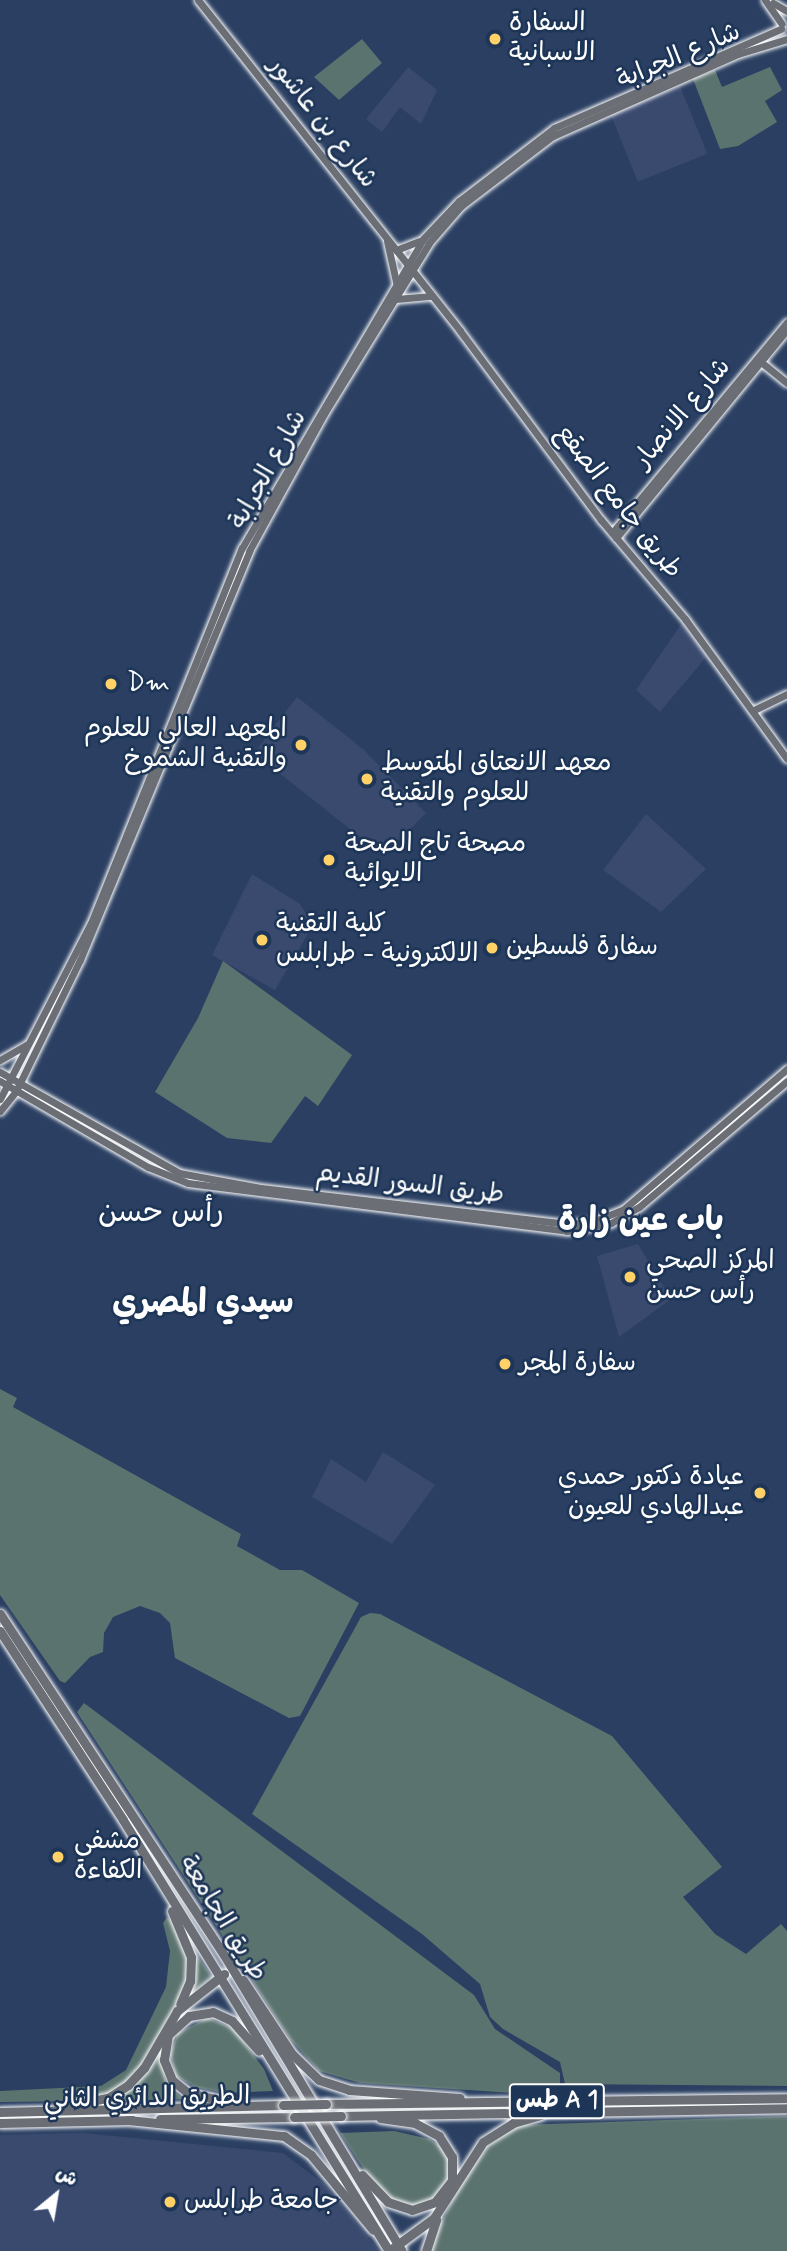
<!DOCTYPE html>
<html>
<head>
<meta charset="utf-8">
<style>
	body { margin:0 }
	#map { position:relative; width:787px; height:2251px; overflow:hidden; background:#2a3f62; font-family:Mynerve,"Playpen Sans Arabic",sans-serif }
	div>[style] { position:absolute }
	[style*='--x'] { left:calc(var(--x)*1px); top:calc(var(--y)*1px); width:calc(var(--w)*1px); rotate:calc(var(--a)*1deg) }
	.built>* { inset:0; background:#3a4a6f; transform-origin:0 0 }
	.green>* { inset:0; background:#5b736f }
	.roads { filter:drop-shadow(0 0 2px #fff) drop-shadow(0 0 2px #fff) }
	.major>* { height:7px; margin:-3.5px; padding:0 3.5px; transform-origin:3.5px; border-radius:3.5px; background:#6b6f75 }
	.highway>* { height:9px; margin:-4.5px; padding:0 4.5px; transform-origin:4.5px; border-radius:4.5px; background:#6b6f75 }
	.bridges { filter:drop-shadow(0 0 2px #fff) drop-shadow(0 0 2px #fff) }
	.highway-bridge>* { height:9px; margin:-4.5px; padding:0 4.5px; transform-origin:4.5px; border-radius:4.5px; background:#6b6f75 }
	.dots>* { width:19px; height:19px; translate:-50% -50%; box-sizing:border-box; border:4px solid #1d3557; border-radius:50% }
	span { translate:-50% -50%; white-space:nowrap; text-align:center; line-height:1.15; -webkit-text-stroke:5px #1d3557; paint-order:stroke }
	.shield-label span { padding:2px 5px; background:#1d3557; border:2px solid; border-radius:5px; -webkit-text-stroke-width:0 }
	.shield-label { font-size:24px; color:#fff; font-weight:700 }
	.poi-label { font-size:26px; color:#fff }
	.left { translate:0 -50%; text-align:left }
	.right { translate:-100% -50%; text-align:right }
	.street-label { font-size:26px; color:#fff }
	.quarter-label { font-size:30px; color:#fff }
	.district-label { font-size:33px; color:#fff; font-weight:700 }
	.north { position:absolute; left:21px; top:2160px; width:70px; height:70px; -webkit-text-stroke:5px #1d3557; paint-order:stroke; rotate:30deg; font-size:19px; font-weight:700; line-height:28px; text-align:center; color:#fff }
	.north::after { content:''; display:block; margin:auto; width:24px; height:32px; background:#fff; clip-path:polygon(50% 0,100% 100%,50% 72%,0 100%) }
</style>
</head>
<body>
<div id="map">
	<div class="built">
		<div style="clip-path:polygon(408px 67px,437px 90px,421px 124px,400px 107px,382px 132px,366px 119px)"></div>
		<div style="left:680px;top:86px;width:73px;height:75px;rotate:68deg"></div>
		<div style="clip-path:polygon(682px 623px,707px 656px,660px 712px,636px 690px)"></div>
		<div style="clip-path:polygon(297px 697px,363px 749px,426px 813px,384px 856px,254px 753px)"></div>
		<div style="clip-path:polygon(646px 814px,706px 869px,661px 912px,603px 870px)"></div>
		<div style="clip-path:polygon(252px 874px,300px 904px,313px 925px,275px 990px,212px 955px)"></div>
		<div style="clip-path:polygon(638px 1244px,671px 1299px,619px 1337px,597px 1256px)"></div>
		<div style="clip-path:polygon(383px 1452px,435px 1485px,392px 1544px,312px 1497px,331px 1459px,366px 1482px)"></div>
		<div style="clip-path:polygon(84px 2133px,283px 2153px,324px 2184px,379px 2251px,0 2251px,0 2135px)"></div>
	</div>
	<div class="green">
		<div style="clip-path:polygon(362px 39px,382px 63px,339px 100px,314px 77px)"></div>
		<div style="clip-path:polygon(770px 67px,782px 90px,765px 101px,777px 122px,738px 146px,720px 149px,693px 79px,715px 70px,722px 87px)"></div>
		<div style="clip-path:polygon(223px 961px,352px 1055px,318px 1106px,305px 1096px,271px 1143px,227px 1138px,155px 1092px,198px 1018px)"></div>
		<div style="clip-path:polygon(0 1389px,17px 1398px,13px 1407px,241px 1534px,237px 1546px,280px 1570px,302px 1570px,359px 1603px,300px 1716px,289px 1718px,175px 1658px,170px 1623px,160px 1613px,140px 1606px,113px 1617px,104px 1633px,103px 1652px,90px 1657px,65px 1683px,60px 1681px,0 1595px)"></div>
		<div style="clip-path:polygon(370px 1613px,380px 1614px,612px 1736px,722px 1867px,683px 1897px,715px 1934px,746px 1954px,781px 1924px,787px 1931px,787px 2086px,565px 2084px,560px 2062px,503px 2029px,490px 2017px,480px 1984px,422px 1934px,252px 1814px,361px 1617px)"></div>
		<div style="clip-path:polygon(84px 1703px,474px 1995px,495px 2029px,560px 2073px,560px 2096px,360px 2083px,319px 2071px,290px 2039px,77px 1712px)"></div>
		<div style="clip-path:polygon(167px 1917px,177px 1924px,189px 1967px,184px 1990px,135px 2076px,111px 2094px,79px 2101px,0 2102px,0 2091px,101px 2086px,126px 2070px,166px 1987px,170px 1951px,163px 1923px)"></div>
		<div style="clip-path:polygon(193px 1949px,212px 1977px,187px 1996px,195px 1972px)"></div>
		<div style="clip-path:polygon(207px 2018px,233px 2028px,264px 2069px,273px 2091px,225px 2093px,195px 2087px,176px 2076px,170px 2054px,178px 2033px)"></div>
		<div style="clip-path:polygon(161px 2051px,166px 2085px,183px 2099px,102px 2102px,144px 2072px)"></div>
		<div style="clip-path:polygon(787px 2116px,787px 2251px,432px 2251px,436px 2233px,462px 2182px,488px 2146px,520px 2125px)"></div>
		<div style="clip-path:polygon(394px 2131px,429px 2139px,443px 2148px,453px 2166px,447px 2190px,420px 2209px,381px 2196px,340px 2133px)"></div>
	</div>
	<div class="roads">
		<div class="major">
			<div style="--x:198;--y:0;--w:422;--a:51.6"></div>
			<div style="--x:460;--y:331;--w:236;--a:53.3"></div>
			<div style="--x:601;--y:520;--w:130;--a:49.7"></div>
			<div style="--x:685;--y:619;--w:173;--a:53.9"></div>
			<div style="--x:765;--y:0;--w:29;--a:55"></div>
			<div style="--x:773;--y:3;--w:16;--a:30"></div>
			<div style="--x:387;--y:241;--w:46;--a:77.5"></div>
			<div style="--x:396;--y:250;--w:25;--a:-21"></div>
			<div style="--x:396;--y:299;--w:36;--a:-5"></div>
			<div style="--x:761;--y:362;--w:33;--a:39"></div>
			<div style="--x:612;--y:533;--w:274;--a:-50.3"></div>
			<div style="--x:616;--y:538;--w:269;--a:-50.6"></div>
			<div style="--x:754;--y:710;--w:37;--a:-26"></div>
			<div style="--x:0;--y:1060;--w:32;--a:-30"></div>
			<div style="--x:0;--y:1072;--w:206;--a:29.4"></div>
			<div style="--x:179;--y:1173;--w:83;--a:10.4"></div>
			<div style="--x:261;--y:1188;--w:309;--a:6.7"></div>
			<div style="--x:568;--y:1224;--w:24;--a:-5"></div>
			<div style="--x:592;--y:1222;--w:35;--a:-22"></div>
			<div style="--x:624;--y:1209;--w:215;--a:-40.7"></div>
			<div style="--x:0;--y:1081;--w:171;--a:30.2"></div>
			<div style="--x:148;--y:1167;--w:43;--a:21.8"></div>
			<div style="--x:188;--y:1183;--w:382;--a:7.2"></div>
			<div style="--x:567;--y:1231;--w:45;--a:-10.3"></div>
			<div style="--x:611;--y:1223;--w:32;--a:-30"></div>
			<div style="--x:639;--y:1207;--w:194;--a:-40.4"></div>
			<div style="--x:0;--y:1099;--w:198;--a:-62.7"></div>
			<div style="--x:91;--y:923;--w:404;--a:-68.1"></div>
			<div style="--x:242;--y:548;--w:358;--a:-59.6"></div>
			<div style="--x:423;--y:239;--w:52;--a:-46.5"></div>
			<div style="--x:459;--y:201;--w:120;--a:-37.5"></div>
			<div style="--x:554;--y:128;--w:248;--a:-23.6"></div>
			<div style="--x:0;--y:1111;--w:26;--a:-51"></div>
			<div style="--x:16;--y:1091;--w:146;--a:-64"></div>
			<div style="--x:80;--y:960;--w:443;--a:-67.5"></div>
			<div style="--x:249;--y:551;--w:156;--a:-61.3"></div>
			<div style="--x:324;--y:414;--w:201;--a:-58.4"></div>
			<div style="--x:429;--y:243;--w:49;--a:-49.1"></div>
			<div style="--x:461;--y:206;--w:116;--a:-37.3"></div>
			<div style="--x:553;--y:136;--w:202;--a:-23.9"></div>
			<div style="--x:738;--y:54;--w:51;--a:-17"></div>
		</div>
		<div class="highway">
			<div style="--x:0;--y:1614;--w:408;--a:56.7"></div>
			<div style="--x:224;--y:1955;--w:345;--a:59"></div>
			<div style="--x:0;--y:1631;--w:225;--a:56.9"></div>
			<div style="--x:123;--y:1820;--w:506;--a:58.32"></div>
			<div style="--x:172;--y:1911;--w:50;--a:67.6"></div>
			<div style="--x:191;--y:1957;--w:24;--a:92"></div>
			<div style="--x:190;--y:1981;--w:25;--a:113"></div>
			<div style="--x:243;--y:1980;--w:89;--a:56.5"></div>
			<div style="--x:292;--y:2054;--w:37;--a:44"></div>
			<div style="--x:319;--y:2080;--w:32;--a:18"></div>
			<div style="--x:349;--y:2090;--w:111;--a:4.1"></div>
			<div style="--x:228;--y:2102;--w:41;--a:-167.3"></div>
			<div style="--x:188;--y:2093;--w:21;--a:-141"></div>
			<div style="--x:172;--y:2080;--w:22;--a:-112"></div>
			<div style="--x:164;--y:2060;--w:25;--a:-81"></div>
			<div style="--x:168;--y:2035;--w:28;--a:-42"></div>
			<div style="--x:189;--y:2016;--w:24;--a:-9"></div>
			<div style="--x:213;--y:2012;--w:21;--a:25"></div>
			<div style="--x:232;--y:2021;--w:40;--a:48"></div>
			<div style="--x:326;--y:2104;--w:461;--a:-0.7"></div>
			<div style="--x:69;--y:2106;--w:40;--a:-12"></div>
			<div style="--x:108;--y:2098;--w:24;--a:-33"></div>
			<div style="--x:128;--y:2085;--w:23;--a:-47"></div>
			<div style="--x:144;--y:2068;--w:66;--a:-59.9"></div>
			<div style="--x:177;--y:2011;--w:60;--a:-38.2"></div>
			<div style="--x:0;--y:2112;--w:283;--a:-1.4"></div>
			<div style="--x:341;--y:2116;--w:446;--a:-1"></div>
			<div style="--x:160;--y:2119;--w:134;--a:-0.9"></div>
			<div style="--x:128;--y:2120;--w:157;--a:5.9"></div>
			<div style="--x:284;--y:2136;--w:33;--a:35"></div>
			<div style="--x:311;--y:2155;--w:97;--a:50.4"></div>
			<div style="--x:0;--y:2123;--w:132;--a:-1.3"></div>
			<div style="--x:362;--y:2175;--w:37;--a:46"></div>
			<div style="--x:388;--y:2202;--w:25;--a:18"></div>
			<div style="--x:412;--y:2210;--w:24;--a:-19"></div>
			<div style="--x:435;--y:2202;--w:28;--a:-52"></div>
			<div style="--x:452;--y:2180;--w:23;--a:-90"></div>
			<div style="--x:452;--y:2157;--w:25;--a:-122"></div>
			<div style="--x:439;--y:2136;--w:27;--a:-152"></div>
			<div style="--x:415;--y:2123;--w:35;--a:-172"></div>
			<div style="--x:393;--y:2248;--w:51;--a:-36.2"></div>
			<div style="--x:434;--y:2218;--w:90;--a:-57.2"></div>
			<div style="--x:483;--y:2142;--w:36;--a:-32"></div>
			<div style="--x:513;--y:2123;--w:29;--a:-16"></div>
			<div style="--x:426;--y:2251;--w:33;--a:-72"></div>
		</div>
	</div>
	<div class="bridges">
		<div class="highway-bridge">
			<div style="--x:283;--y:2105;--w:43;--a:-1.3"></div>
			<div style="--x:294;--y:2117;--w:47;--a:-1.2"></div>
		</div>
	</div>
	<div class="dots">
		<div style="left:495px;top:39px;background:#ffd166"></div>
		<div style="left:111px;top:684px;background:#ffd166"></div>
		<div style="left:301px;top:745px;background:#ffd166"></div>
		<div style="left:367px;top:779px;background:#ffd166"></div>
		<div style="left:329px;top:860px;background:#ffd166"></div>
		<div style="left:262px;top:940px;background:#ffd166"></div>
		<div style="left:492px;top:948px;background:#ffd166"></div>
		<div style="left:630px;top:1277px;background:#ffd166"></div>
		<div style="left:505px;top:1364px;background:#ffd166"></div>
		<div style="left:760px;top:1493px;background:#ffd166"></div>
		<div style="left:58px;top:1857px;background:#ffd166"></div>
		<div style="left:170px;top:2202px;background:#ffd166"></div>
	</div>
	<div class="shield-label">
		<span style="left:557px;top:2101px">طس A 1</span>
	</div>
	<div class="poi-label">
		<span class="left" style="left:509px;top:39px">السفارة<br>الاسبانية</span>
		<span class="left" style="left:127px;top:684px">Dm</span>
		<span class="right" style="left:287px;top:745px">المعهد العالي للعلوم<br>والتقنية الشموخ</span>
		<span class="left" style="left:381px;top:779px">معهد الانعتاق المتوسط<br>للعلوم والتقنية</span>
		<span class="left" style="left:345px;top:860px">مصحة تاج الصحة<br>الايوائية</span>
		<span class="left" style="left:276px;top:940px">كلية التقنية<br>الالكترونية - طرابلس</span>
		<span class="left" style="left:506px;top:948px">سفارة فلسطين</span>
		<span class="left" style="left:646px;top:1277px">المركز الصحي<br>رأس حسن</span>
		<span class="left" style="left:519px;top:1364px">سفارة المجر</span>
		<span class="right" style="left:744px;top:1493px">عيادة دكتور حمدي<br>عبدالهادي للعيون</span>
		<span class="left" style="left:74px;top:1857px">مشفى<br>الكفاءة</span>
		<span class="left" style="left:184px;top:2202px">جامعة طرابلس</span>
	</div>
	<div class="street-label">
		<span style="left:679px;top:57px;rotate:-23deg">شارع الجرابة</span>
		<span style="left:322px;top:123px;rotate:52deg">شارع بن عاشور</span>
		<span style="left:683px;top:414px;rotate:-50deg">شارع الانصار</span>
		<span style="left:269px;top:470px;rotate:-61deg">شارع الجرابة</span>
		<span style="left:618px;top:502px;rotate:52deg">طريق جامع الصقع</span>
		<span style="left:410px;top:1185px;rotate:7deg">طريق السور القديم</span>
		<span style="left:222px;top:1919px;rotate:58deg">طريق الجامعة</span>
		<span style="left:147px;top:2099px;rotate:-1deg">الطريق الدائري الثاني</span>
	</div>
	<div class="quarter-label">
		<span style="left:161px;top:1213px">رأس حسن</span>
	</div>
	<div class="district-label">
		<span style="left:641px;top:1222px">باب عين زارة</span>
		<span style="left:203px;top:1304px">سيدي المصري</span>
	</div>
	<div class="north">ش</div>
</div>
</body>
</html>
